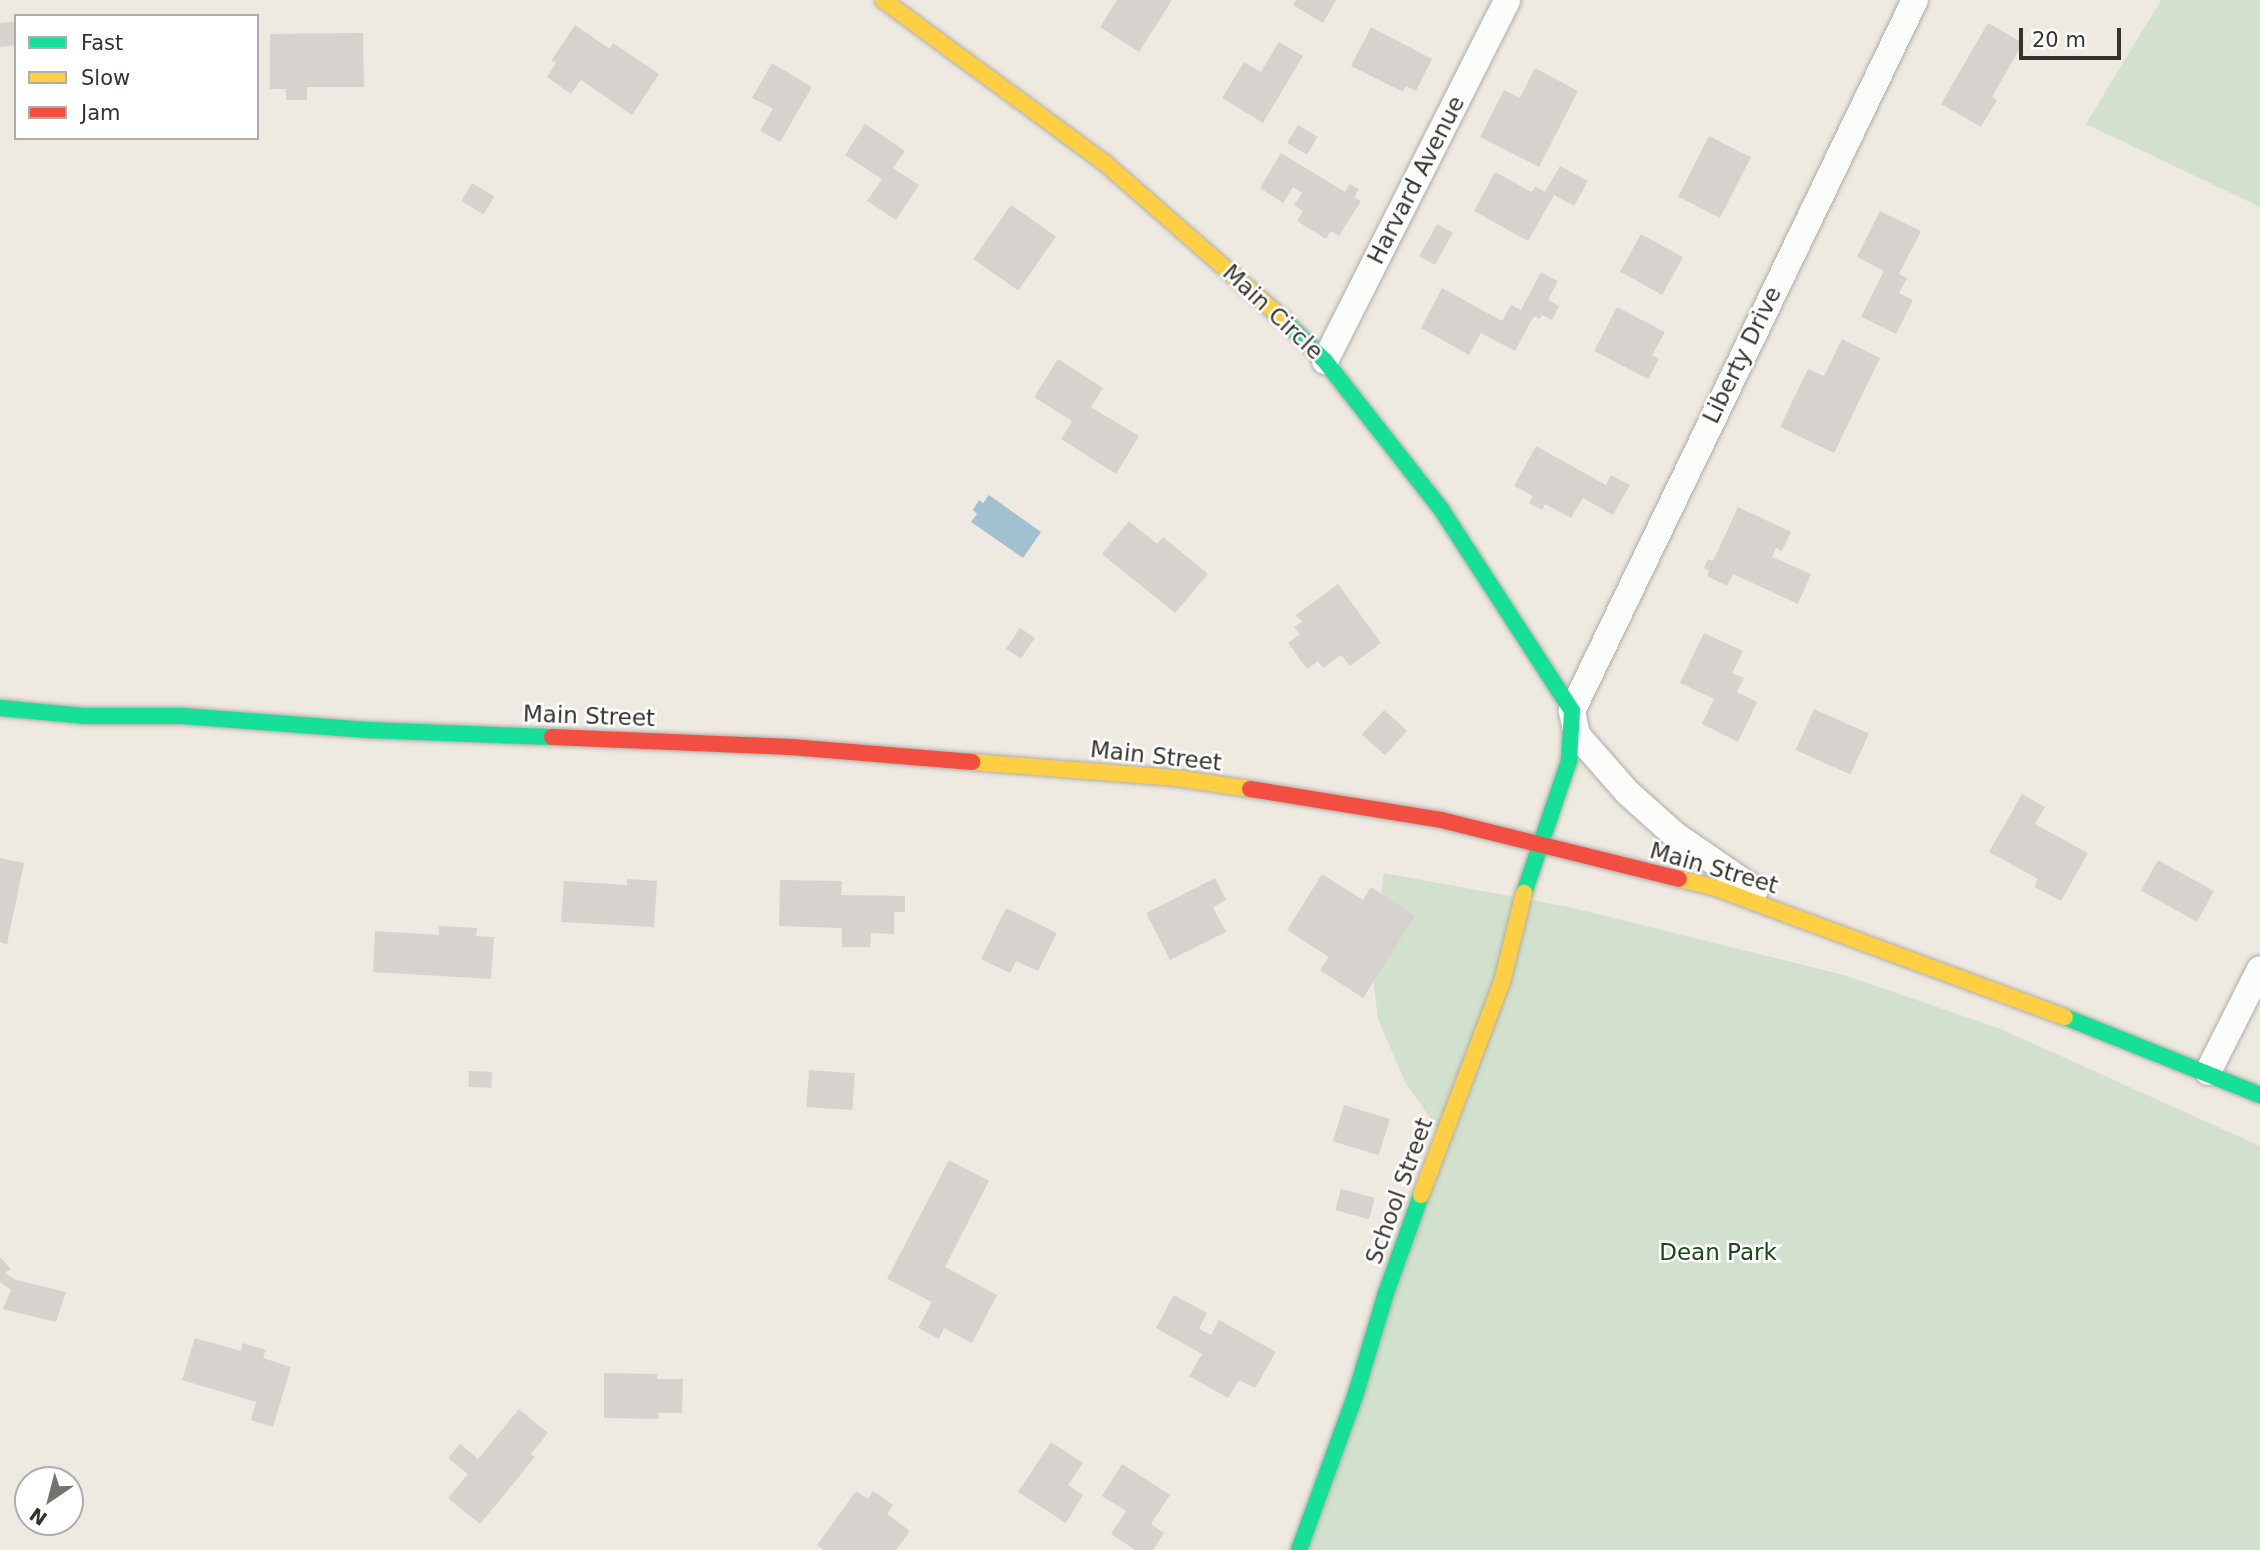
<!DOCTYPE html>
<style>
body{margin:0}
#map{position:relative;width:2260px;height:1550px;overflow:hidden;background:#eeeae2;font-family:"DejaVu Sans",sans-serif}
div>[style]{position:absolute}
.green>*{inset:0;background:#d2e1cd}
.water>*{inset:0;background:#a2c1d0}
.building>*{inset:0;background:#d6d2cd;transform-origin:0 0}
.roads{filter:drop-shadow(0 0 2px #b0ada7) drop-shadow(0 0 2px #b0ada7)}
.street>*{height:26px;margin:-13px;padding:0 13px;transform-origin:13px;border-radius:13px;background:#fcfcfb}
.fast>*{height:16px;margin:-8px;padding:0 8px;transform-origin:8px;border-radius:8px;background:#16e098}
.slow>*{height:16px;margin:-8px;padding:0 8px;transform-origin:8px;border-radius:8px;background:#ffcf43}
.jam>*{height:16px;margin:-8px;padding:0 8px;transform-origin:8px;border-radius:8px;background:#f24e42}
span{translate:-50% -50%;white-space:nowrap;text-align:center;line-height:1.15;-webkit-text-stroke:5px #fff;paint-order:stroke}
.street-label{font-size:23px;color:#36332e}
.park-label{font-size:23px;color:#194819}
.legend{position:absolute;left:14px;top:14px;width:245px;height:126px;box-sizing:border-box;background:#fff;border:2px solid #afadab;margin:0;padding:9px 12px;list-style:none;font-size:21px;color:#36332e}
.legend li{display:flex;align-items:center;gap:14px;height:35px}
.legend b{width:35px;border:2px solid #afadab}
.north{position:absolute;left:14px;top:1466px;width:70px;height:70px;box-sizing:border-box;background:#fff;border:2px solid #afadab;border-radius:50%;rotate:215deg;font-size:19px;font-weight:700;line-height:28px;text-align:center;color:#36332e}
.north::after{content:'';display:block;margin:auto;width:24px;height:32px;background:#76736d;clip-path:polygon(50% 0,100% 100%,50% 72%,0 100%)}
.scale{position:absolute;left:2019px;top:28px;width:102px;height:32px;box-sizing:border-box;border:4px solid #36332e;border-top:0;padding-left:9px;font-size:21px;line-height:24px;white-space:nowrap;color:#36332e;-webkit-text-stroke:5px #fff;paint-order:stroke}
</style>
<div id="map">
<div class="green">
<i style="clip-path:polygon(2161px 0,2260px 0,2260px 207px,2086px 124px)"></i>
<i style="clip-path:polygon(1384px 873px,1569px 907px,1847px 976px,2001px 1029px,2260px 1146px,2260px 1550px,1304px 1550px,1442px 1135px,1405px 1082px,1378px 1019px,1371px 962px)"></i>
</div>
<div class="water">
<i style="clip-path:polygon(989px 495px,1041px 532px,1023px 558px,971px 522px,977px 514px,973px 510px,979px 500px,983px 503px)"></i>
</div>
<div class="building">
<i style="clip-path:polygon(1117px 0,1172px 0,1139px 52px,1100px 27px)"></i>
<i style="clip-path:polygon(1296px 0,1336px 0,1323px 23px,1293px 5px)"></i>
<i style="clip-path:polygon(16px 21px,16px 45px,0 47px,0 23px)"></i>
<i style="clip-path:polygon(1988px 23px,2023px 43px,1992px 97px,1997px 100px,1981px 127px,1941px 104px)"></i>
<i style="clip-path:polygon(575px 25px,610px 49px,613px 43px,659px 74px,632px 115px,581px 80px,571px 94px,547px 77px,556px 63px,551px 61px)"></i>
<i style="clip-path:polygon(1371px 27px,1432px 59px,1416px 91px,1406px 86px,1403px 92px,1351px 66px)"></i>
<i style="clip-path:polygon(363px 33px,364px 87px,307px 87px,307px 100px,286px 100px,286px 89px,270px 89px,270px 34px)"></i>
<i style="clip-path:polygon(1279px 42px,1303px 56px,1263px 123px,1222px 98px,1244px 62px,1261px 72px)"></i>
<i style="clip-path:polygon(772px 63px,812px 87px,780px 142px,760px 131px,773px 109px,752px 98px)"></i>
<i style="clip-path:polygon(1535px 68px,1578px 91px,1539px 167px,1480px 137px,1504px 90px,1520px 98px)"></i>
<i style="clip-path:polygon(865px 124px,905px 151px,893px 168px,919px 185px,896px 220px,867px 201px,882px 179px,845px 155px)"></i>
<i style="left:1298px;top:125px;width:23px;height:21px;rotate:31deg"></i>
<i style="left:1709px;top:136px;width:47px;height:68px;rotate:27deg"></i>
<i style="clip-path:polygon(1281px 153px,1345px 192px,1350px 184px,1359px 189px,1354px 197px,1361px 201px,1339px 236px,1331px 231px,1326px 239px,1297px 221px,1303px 211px,1294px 205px,1302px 193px,1293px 187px,1283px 203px,1260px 188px)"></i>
<i style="clip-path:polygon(1560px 166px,1588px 181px,1574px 206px,1554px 195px,1528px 241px,1474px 211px,1495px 172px,1532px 192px,1535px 186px,1545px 192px)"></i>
<i style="left:472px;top:183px;width:26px;height:21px;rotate:31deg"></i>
<i style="left:1011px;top:205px;width:55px;height:66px;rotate:35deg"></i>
<i style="clip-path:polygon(1880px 211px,1921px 231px,1899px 274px,1907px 278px,1899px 293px,1913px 300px,1896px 334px,1861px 317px,1884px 271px,1857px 257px)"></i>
<i style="left:1437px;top:224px;width:18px;height:37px;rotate:29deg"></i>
<i style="left:1641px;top:234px;width:48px;height:43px;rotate:29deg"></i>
<i style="clip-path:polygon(1541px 272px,1558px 281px,1548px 300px,1559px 306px,1552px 320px,1542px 315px,1540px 319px,1534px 316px,1515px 351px,1481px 333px,1469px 355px,1421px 328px,1442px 288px,1502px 321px,1511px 305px,1521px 310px)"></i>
<i style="clip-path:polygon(1617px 307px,1665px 332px,1652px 355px,1659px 359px,1648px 379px,1594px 351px)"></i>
<i style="clip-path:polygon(1842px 339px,1880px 358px,1834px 453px,1780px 427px,1808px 369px,1824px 376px)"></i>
<i style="clip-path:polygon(1058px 359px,1103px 388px,1091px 407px,1139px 436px,1116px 474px,1061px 439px,1072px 421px,1034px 397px)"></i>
<i style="clip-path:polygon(1536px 446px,1606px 485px,1611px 475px,1630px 485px,1613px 515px,1583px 498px,1571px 518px,1545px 504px,1542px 510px,1529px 503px,1533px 496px,1514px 486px)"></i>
<i style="clip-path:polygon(1738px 507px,1791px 532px,1782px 551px,1776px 548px,1772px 557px,1811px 574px,1798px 604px,1733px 574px,1727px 586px,1707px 576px,1709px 571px,1704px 568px,1708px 559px,1713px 561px)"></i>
<i style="clip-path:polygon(1129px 521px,1157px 544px,1163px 537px,1208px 574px,1175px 613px,1102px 554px)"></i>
<i style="clip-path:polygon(1338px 584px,1381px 643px,1350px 666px,1341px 655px,1323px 668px,1318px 661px,1307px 669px,1288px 643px,1300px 634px,1294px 627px,1302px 622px,1296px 615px)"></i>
<i style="left:1020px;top:628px;width:18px;height:25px;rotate:34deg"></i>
<i style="clip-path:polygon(1704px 633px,1743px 651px,1732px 673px,1744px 678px,1737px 692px,1757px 702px,1738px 742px,1702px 724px,1714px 699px,1680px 683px)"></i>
<i style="left:1814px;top:709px;width:60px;height:45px;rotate:24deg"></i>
<i style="left:1384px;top:710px;width:31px;height:33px;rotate:42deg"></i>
<i style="clip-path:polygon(2022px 794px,2045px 807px,2035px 824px,2088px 853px,2061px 901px,2034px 887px,2038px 879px,1989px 852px)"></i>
<i style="clip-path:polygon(0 858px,24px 863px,7px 944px,0 942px)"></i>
<i style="left:2158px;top:860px;width:64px;height:35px;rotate:29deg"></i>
<i style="clip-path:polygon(1322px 874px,1363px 900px,1371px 887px,1415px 916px,1363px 998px,1320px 970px,1329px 957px,1287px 930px)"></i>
<i style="clip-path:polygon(1215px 878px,1226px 900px,1213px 907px,1226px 932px,1170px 960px,1146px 913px)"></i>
<i style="clip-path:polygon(627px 879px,657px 881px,654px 927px,561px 922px,564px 881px,627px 885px)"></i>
<i style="clip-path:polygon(780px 880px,842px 881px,841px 895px,905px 896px,905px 912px,894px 912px,894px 934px,871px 933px,870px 947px,842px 947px,842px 928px,779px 926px)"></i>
<i style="clip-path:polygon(1006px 908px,1057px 933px,1038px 971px,1016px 961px,1010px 973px,981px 959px)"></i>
<i style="clip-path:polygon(439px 926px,477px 928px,476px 936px,494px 937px,491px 979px,373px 972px,375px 931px,439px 935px)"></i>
<i style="left:809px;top:1070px;width:46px;height:37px;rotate:4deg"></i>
<i style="left:469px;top:1071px;width:23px;height:16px;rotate:2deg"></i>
<i style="left:1344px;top:1105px;width:48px;height:38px;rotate:17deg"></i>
<i style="clip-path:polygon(949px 1160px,989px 1181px,945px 1267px,997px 1295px,972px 1343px,944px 1328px,939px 1339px,918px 1328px,932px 1302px,887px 1279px)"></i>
<i style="left:1341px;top:1189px;width:35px;height:22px;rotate:15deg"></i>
<i style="clip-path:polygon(0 1257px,11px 1269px,5px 1273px,16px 1280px,66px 1292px,56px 1322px,3px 1309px,11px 1290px,0 1282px)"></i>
<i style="clip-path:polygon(1174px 1295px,1207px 1313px,1199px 1329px,1211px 1335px,1219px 1320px,1276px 1352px,1255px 1388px,1239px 1380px,1228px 1398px,1189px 1376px,1202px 1354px,1156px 1328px)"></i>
<i style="clip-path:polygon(195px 1338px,241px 1351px,243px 1343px,266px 1350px,263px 1358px,291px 1367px,273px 1427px,251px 1420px,256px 1402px,182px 1380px)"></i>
<i style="clip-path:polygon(604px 1373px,657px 1374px,657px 1379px,683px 1379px,682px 1413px,658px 1413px,659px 1419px,604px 1418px)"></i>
<i style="clip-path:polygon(519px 1409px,548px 1433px,531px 1454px,535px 1457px,480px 1524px,448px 1498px,468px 1474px,448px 1458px,460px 1444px,478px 1459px)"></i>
<i style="clip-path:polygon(1051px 1442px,1083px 1463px,1068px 1485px,1083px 1495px,1066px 1523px,1018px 1492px)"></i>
<i style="clip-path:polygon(1122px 1464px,1170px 1495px,1151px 1524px,1164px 1533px,1153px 1550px,1135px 1550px,1111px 1534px,1126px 1511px,1102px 1496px)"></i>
<i style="clip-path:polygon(856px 1491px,868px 1499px,873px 1491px,893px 1505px,887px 1514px,910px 1531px,896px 1550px,824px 1550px,817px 1545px)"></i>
</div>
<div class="roads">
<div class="street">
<i style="left:1325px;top:361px;width:404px;rotate:-63.2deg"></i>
<i style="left:1755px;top:890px;width:97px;rotate:-145.5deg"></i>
<i style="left:1675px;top:835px;width:63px;rotate:-138.2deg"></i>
<i style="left:1628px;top:793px;width:77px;rotate:-131.3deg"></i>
<i style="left:1577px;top:735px;width:25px;rotate:-102deg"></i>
<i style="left:1572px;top:711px;width:789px;rotate:-64.25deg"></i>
<i style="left:2208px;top:1072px;width:115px;rotate:-63.2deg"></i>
</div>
<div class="fast">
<i style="left:1283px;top:319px;width:59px;rotate:45deg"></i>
<i style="left:1325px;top:361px;width:188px;rotate:51.9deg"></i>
<i style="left:1441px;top:509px;width:241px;rotate:57deg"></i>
<i style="left:1572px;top:711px;width:50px;rotate:93.4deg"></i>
<i style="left:1569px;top:761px;width:139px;rotate:108.8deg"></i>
<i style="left:0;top:708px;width:84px;rotate:5.4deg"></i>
<i style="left:84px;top:716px;width:98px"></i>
<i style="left:182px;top:716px;width:186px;rotate:4.3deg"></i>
<i style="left:367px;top:730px;width:185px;rotate:2.2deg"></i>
<i style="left:2065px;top:1017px;width:210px;rotate:21.8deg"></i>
<i style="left:1299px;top:1550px;width:167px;rotate:-70deg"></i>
<i style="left:1356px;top:1393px;width:104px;rotate:-73.3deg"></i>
<i style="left:1386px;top:1293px;width:104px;rotate:-70.3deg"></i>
</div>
<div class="slow">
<i style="left:883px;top:0;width:277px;rotate:36.3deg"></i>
<i style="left:1106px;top:164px;width:235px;rotate:41.2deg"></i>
<i style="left:972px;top:762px;width:205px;rotate:4.5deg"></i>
<i style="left:1176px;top:778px;width:75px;rotate:8.5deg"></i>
<i style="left:1679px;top:879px;width:35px;rotate:13deg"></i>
<i style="left:1713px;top:887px;width:375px;rotate:20.3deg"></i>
<i style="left:1421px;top:1195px;width:228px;rotate:-69.2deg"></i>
<i style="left:1502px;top:982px;width:92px;rotate:-76.1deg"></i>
</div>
<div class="jam">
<i style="left:552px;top:737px;width:239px;rotate:2.4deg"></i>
<i style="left:791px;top:747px;width:182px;rotate:4.7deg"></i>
<i style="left:1250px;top:789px;width:193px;rotate:9.2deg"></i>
<i style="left:1441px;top:820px;width:245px;rotate:13.9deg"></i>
</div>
</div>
<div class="street-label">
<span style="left:1416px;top:180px;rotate:-63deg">Harvard Avenue</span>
<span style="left:1273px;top:312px;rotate:43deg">Main Circle</span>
<span style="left:1742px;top:355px;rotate:-64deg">Liberty Drive</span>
<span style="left:589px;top:716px;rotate:2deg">Main Street</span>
<span style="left:1156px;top:756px;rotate:6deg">Main Street</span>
<span style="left:1714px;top:868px;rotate:16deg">Main Street</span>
<span style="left:1399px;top:1191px;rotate:-70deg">School Street</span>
</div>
<div class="park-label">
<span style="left:1718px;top:1252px">Dean Park</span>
</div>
<ul class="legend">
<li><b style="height:9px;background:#16e098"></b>Fast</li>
<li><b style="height:9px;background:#ffcf43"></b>Slow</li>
<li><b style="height:9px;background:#f24e42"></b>Jam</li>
</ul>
<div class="north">N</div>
<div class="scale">20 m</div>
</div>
